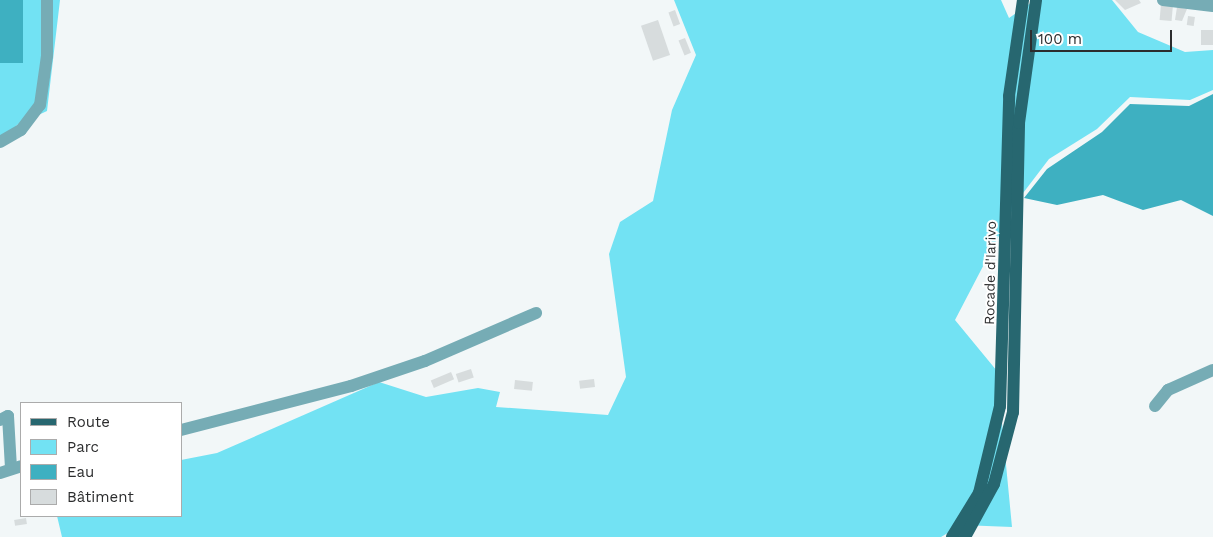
<!DOCTYPE html>
<meta charset="utf-8">
<style>
body{margin:0}
#map{position:relative;width:1213px;height:537px;overflow:hidden;background:#f2f7f8;font-family:"Work Sans",sans-serif}
div>[style]{position:absolute}
.green>*{inset:0;background:#72e2f3}
.water>*{inset:0;background:#3eb0c1;transform-origin:0 0}
.building>*{inset:0;background:#d7dcdd;transform-origin:0 0}
.minor>*{height:12px;margin:-6px;padding:0 6px;transform-origin:6px;border-radius:6px;background:#76acb5}
.major>*{height:12px;margin:-6px;padding:0 6px;transform-origin:6px;border-radius:6px;background:#276770}
span{translate:-50% -50%;white-space:nowrap;text-align:center;line-height:1.15;-webkit-text-stroke:4px #fff;paint-order:stroke}
.street-label{font-size:14px;color:#2c2d2e}
.legend{position:absolute;left:20px;top:402px;width:162px;height:115px;box-sizing:border-box;background:#fff;border:1px solid #ababab;margin:0;padding:6px 9px;list-style:none;font-size:15px;color:#2c2d2e}
.legend li{display:flex;align-items:center;gap:10px;height:25px}
.legend b{width:25px;border:1px solid #ababab}
.scale{position:absolute;left:1030px;top:30px;width:142px;height:22px;box-sizing:border-box;border:2px solid #2c2d2e;border-top:0;padding-left:6px;font-size:15px;line-height:18px;white-space:nowrap;color:#2c2d2e;-webkit-text-stroke:4px #fff;paint-order:stroke}
</style>
<div id="map">
<div class="green">
<i style="clip-path:polygon(0 0,60px 0,47px 111px,17px 125px,0 147px)"></i>
<i style="clip-path:polygon(674px 0,1001px 0,1009px 18px,1035px 0,1112px 0,1138px 32px,1185px 52px,1213px 50px,1213px 90px,1190px 100px,1130px 97px,1097px 129px,1049px 159px,1017px 201px,955px 320px,997px 371px,1012px 527px,961px 525px,941px 537px,62px 537px,57px 516px,181px 516px,181px 460px,217px 453px,379px 382px,426px 397px,478px 388px,500px 392px,496px 407px,608px 415px,626px 377px,609px 254px,620px 222px,653px 201px,672px 110px,696px 55px)"></i>
</div>
<div class="water">
<i style="left:0;top:0;width:23px;height:63px"></i>
<i style="clip-path:polygon(1213px 94px,1213px 216px,1181px 200px,1143px 210px,1103px 195px,1057px 205px,1024px 198px,1047px 169px,1102px 132px,1130px 104px,1189px 106px)"></i>
</div>
<div class="building">
<i style="clip-path:polygon(1115px 0,1139px 0,1141px 3px,1125px 10px)"></i>
<i style="left:1161px;top:4px;width:12px;height:16px;rotate:5deg"></i>
<i style="clip-path:polygon(1177px 7px,1187px 9px,1182px 21px,1175px 20px)"></i>
<i style="left:675px;top:10px;width:15px;height:7px;rotate:70deg"></i>
<i style="left:1188px;top:16px;width:7px;height:9px;rotate:8deg"></i>
<i style="left:658px;top:20px;width:37px;height:18px;rotate:71deg"></i>
<i style="left:1201px;top:30px;width:12px;height:15px"></i>
<i style="left:685px;top:38px;width:16px;height:7px;rotate:68deg"></i>
<i style="left:471px;top:369px;width:9px;height:16px;rotate:72deg"></i>
<i style="left:451px;top:372px;width:8px;height:22px;rotate:67deg"></i>
<i style="left:594px;top:379px;width:8px;height:15px;rotate:83deg"></i>
<i style="left:515px;top:380px;width:18px;height:9px;rotate:6deg"></i>
<i style="left:26px;top:518px;width:6px;height:12px;rotate:81deg"></i>
</div>
<div class="minor">
<i style="left:1163px;top:0;width:50px;rotate:6.8deg"></i>
<i style="left:0;top:142px;width:24px;rotate:-30deg"></i>
<i style="left:21px;top:130px;width:31px;rotate:-53deg"></i>
<i style="left:40px;top:105px;width:49px;rotate:-81.9deg"></i>
<i style="left:47px;top:56px;width:56px;rotate:-90deg"></i>
<i style="left:1155px;top:406px;width:21px;rotate:-51deg"></i>
<i style="left:1168px;top:390px;width:49px;rotate:-24deg"></i>
<i style="left:0;top:420px;width:9px;rotate:-27deg"></i>
<i style="left:8px;top:416px;width:52px;rotate:86.7deg"></i>
<i style="left:181px;top:430px;width:176px;rotate:-14.5deg"></i>
<i style="left:351px;top:386px;width:78px;rotate:-18.7deg"></i>
<i style="left:425px;top:361px;width:121px;rotate:-23.4deg"></i>
<i style="left:0;top:473px;width:22px;rotate:-18deg"></i>
</div>
<div class="major">
<i style="left:952px;top:537px;width:52px;rotate:-58.5deg"></i>
<i style="left:979px;top:493px;width:89px;rotate:-76.4deg"></i>
<i style="left:1000px;top:406px;width:310px;rotate:-88.3deg"></i>
<i style="left:1009px;top:96px;width:97px;rotate:-81.7deg"></i>
<i style="left:965px;top:537px;width:60px;rotate:-61.3deg"></i>
<i style="left:994px;top:484px;width:74px;rotate:-75.2deg"></i>
<i style="left:1013px;top:412px;width:289px;rotate:-88.8deg"></i>
<i style="left:1019px;top:123px;width:124px;rotate:-82.1deg"></i>
</div>
<div class="street-label">
<span style="left:990px;top:273px;rotate:-89deg">Rocade d'Iarivo</span>
</div>
<ul class="legend">
<li><b style="height:6px;background:#276770"></b>Route</li>
<li><b style="height:14px;background:#72e2f3"></b>Parc</li>
<li><b style="height:14px;background:#3eb0c1"></b>Eau</li>
<li><b style="height:14px;background:#d7dcdd"></b>Bâtiment</li>
</ul>
<div class="scale">100 m</div>
</div>
